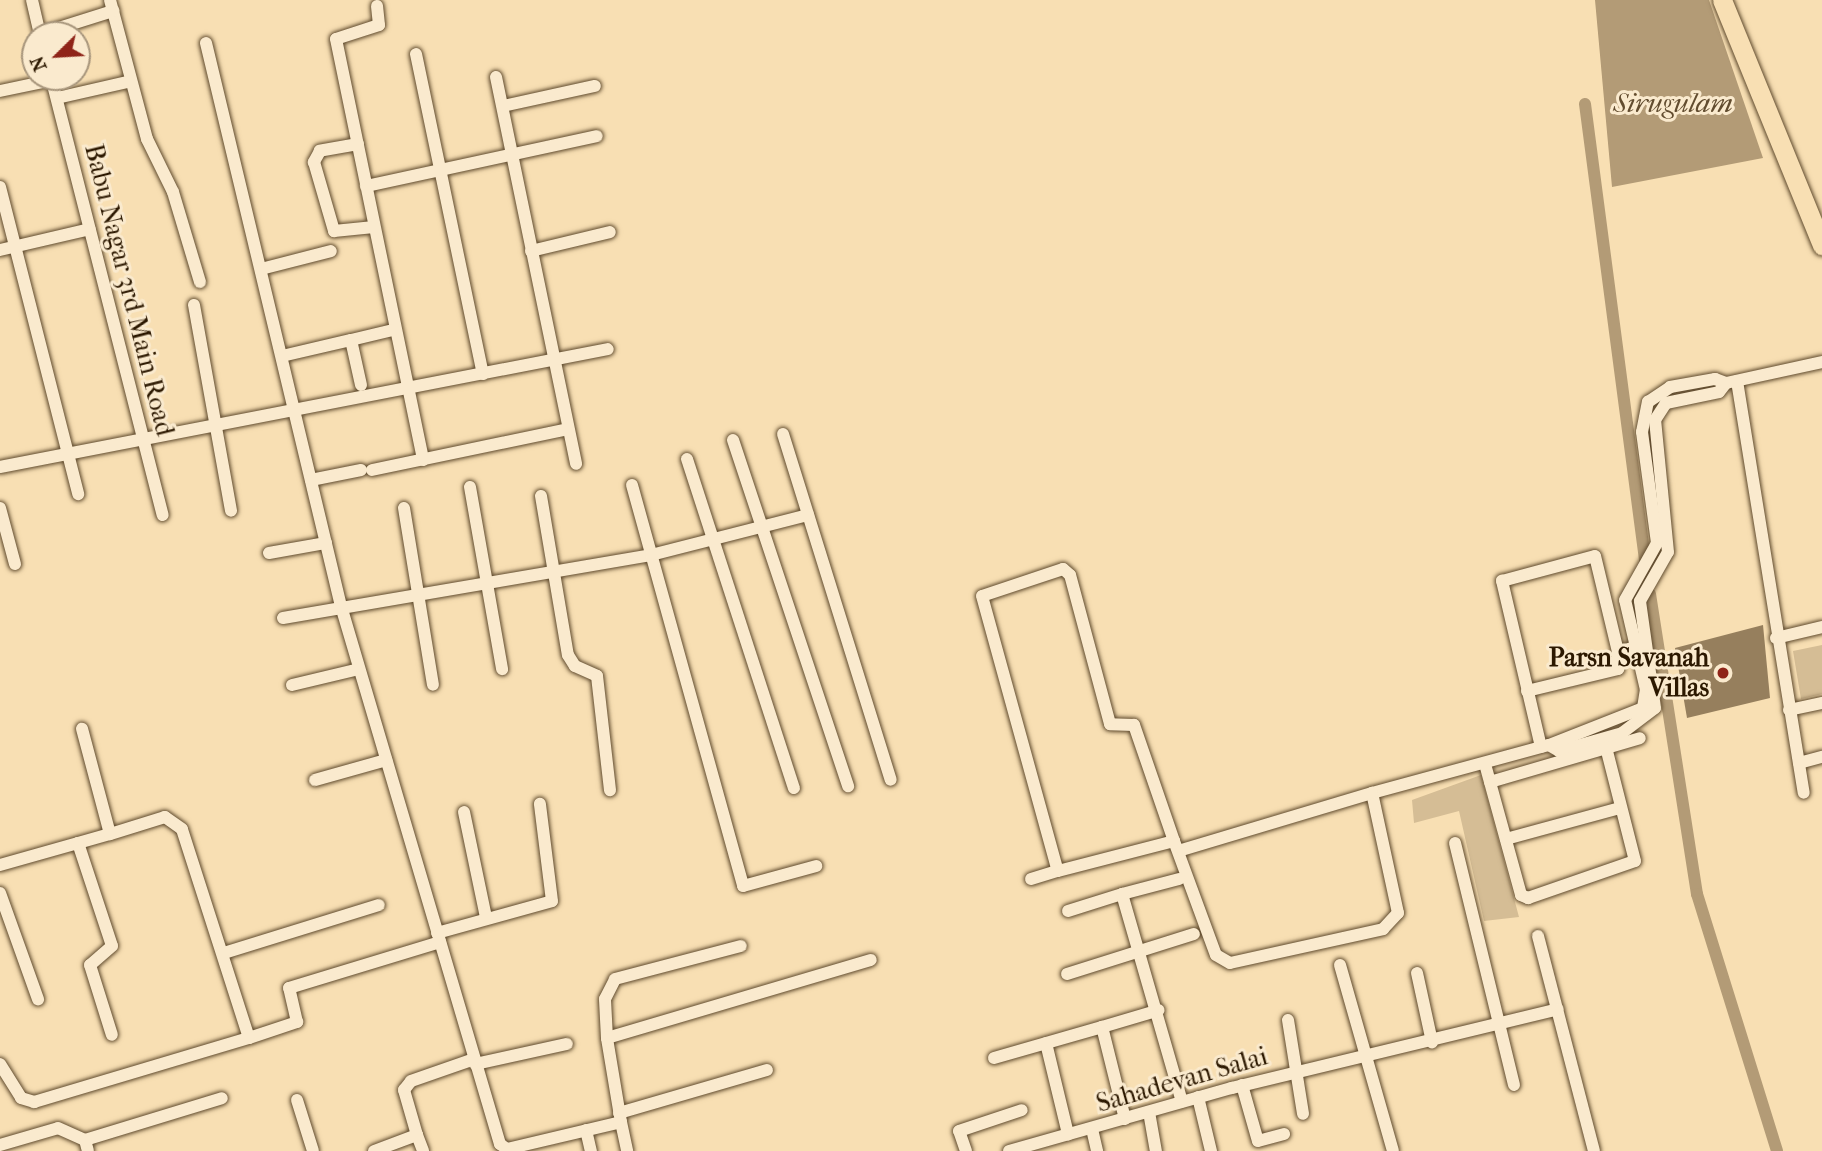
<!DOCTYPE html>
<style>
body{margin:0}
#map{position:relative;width:1822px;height:1151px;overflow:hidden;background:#f8dfb3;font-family:"IM FELL French Canon",serif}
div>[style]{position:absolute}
.green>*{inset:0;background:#d5bd95}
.water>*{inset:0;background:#b39b76}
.canal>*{height:12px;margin:-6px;padding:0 6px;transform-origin:6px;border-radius:6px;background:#b39b76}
.building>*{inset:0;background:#967f5d}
.roads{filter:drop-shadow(0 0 2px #5f4a2d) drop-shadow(0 0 2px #5f4a2d)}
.street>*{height:12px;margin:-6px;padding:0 6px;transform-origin:6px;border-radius:6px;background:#faeace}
.primary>*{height:19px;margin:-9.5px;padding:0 9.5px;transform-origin:9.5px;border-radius:9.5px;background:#f8dfb3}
.dots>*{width:19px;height:19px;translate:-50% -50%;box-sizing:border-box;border:4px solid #faeace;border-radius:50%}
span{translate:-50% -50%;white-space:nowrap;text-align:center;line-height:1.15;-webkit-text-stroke:6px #faeace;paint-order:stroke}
.street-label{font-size:26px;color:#2c1800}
.poi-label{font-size:26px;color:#2c1800;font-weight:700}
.right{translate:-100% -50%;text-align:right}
.water-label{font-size:28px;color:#624c2f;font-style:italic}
.north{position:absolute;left:21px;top:21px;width:70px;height:70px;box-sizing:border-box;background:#faeace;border:2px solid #a8967c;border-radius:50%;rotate:246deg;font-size:19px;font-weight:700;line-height:28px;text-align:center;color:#2c1800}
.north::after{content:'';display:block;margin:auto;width:24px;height:32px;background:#8f2418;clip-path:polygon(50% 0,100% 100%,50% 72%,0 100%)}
</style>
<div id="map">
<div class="green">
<i style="clip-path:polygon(1822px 645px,1822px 694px,1801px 699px,1793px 651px)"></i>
<i style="clip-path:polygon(1481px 775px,1519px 917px,1484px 921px,1459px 811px,1414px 823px,1412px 800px)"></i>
</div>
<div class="water">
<i style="clip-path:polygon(1595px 0,1709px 0,1763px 158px,1612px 187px)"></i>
</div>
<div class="canal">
<i style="left:1585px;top:104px;width:462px;rotate:82.5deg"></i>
<i style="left:1650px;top:594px;width:304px;rotate:81.1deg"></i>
<i style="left:1697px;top:894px;width:269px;rotate:72.7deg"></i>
</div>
<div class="building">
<i style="clip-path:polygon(1763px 625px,1770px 698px,1687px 718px,1675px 648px)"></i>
</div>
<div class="roads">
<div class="street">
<i style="left:32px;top:0;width:36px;rotate:77deg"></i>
<i style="left:110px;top:0;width:144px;rotate:75.1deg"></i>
<i style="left:147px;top:139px;width:59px;rotate:63.9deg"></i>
<i style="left:173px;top:192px;width:94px;rotate:73.3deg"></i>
<i style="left:377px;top:6px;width:19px;rotate:84deg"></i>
<i style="left:379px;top:25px;width:45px;rotate:162deg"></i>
<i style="left:336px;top:39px;width:430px;rotate:78.3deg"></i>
<i style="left:40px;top:34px;width:77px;rotate:-17.5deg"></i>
<i style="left:206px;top:43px;width:579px;rotate:76.52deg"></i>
<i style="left:341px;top:606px;width:561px;rotate:73.54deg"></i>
<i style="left:500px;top:1144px;width:9px;rotate:36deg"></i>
<i style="left:507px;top:1149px;width:117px;rotate:-13.3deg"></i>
<i style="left:621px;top:1122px;width:30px;rotate:78deg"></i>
<i style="left:416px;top:54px;width:327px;rotate:78.2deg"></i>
<i style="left:51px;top:77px;width:452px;rotate:75.7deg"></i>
<i style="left:496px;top:77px;width:395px;rotate:78.3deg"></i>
<i style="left:0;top:91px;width:53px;rotate:-11.9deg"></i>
<i style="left:57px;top:98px;width:76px;rotate:-12.9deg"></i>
<i style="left:503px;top:106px;width:94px;rotate:-12.3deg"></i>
<i style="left:358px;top:144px;width:39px;rotate:170deg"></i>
<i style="left:320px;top:151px;width:13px;rotate:119deg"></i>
<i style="left:314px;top:162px;width:72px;rotate:73.8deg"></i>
<i style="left:334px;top:231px;width:40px;rotate:-5.7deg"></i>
<i style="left:366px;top:186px;width:236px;rotate:-12.2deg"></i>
<i style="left:0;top:187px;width:317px;rotate:75.7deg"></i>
<i style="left:0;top:250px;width:92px;rotate:-13.1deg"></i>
<i style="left:531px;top:251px;width:81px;rotate:-13.5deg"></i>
<i style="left:261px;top:269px;width:72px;rotate:-14.4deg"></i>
<i style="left:194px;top:305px;width:209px;rotate:79.8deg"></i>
<i style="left:282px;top:356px;width:71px;rotate:-13.1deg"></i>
<i style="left:1737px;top:381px;width:417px;rotate:80.8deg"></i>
<i style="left:361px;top:385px;width:46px;rotate:-102.5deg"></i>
<i style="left:351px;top:340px;width:43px;rotate:-13.4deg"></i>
<i style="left:783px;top:434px;width:362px;rotate:72.7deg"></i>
<i style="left:733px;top:440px;width:365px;rotate:71.6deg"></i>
<i style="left:687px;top:459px;width:346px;rotate:72deg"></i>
<i style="left:0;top:467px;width:619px;rotate:-10.98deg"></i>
<i style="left:372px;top:470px;width:200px;rotate:-11.8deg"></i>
<i style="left:311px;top:480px;width:51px;rotate:-11.3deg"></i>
<i style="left:632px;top:485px;width:416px;rotate:74.5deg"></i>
<i style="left:743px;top:886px;width:76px;rotate:-15.3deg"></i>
<i style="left:470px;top:487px;width:185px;rotate:80deg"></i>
<i style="left:541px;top:496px;width:161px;rotate:80.4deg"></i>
<i style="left:568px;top:655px;width:13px;rotate:58deg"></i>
<i style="left:575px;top:666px;width:24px;rotate:24deg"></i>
<i style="left:597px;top:676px;width:115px;rotate:83.5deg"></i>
<i style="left:0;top:508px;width:58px;rotate:75deg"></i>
<i style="left:404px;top:508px;width:179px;rotate:80.7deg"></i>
<i style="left:269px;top:553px;width:58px;rotate:-10deg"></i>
<i style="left:283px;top:618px;width:373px;rotate:-9.7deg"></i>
<i style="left:651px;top:555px;width:162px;rotate:-14.3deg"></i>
<i style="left:1776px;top:638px;width:47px;rotate:-13.4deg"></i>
<i style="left:292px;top:685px;width:69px;rotate:-13.4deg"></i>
<i style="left:1527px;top:691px;width:94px;rotate:-13.6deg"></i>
<i style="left:1618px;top:669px;width:17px;rotate:-90deg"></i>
<i style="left:1789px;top:710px;width:34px;rotate:-12deg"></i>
<i style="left:1549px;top:745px;width:12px;rotate:31deg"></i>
<i style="left:1559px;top:751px;width:66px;rotate:-15.9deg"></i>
<i style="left:1622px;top:733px;width:41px;rotate:-37.1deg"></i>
<i style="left:1655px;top:708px;width:108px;rotate:-98deg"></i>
<i style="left:1640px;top:601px;width:56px;rotate:-60.3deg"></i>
<i style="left:1668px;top:552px;width:133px;rotate:-95.6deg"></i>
<i style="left:1655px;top:420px;width:20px;rotate:-57deg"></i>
<i style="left:1666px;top:403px;width:54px;rotate:-11.7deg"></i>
<i style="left:1719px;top:392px;width:11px;rotate:-52deg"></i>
<i style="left:1541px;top:747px;width:171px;rotate:-103.2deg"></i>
<i style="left:1502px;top:581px;width:96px;rotate:-15deg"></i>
<i style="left:1595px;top:556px;width:99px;rotate:76.5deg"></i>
<i style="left:1618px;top:652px;width:19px;rotate:-16deg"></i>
<i style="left:1799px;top:763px;width:24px;rotate:-15deg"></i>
<i style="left:1485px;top:764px;width:136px;rotate:74.6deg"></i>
<i style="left:1521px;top:895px;width:8px;rotate:23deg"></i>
<i style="left:1528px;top:898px;width:113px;rotate:-19.1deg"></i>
<i style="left:1635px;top:861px;width:118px;rotate:-104.3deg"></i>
<i style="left:315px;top:780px;width:74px;rotate:-15.7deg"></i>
<i style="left:1490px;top:782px;width:156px;rotate:-16.3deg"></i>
<i style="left:1372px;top:793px;width:183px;rotate:-15.2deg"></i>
<i style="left:1549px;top:745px;width:101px;rotate:-21.5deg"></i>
<i style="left:1643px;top:708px;width:18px;rotate:-81deg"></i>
<i style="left:1646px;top:690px;width:92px;rotate:-103.1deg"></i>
<i style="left:1625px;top:600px;width:65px;rotate:-60.7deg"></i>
<i style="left:1657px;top:543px;width:112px;rotate:-97.7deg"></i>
<i style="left:1642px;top:432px;width:31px;rotate:-79deg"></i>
<i style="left:1648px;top:402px;width:27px;rotate:-34deg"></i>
<i style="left:1670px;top:387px;width:46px;rotate:-10.1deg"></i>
<i style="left:1715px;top:379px;width:12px;rotate:20deg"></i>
<i style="left:1726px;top:383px;width:98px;rotate:-12.3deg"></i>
<i style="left:464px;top:812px;width:107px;rotate:78.2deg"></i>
<i style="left:1506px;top:839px;width:118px;rotate:-15.2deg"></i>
<i style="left:1174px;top:841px;width:123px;rotate:-109deg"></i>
<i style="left:1134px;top:725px;width:24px;rotate:-178deg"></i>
<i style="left:1110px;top:724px;width:154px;rotate:-105deg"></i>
<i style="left:1070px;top:575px;width:9px;rotate:-139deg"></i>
<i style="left:1063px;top:569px;width:85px;rotate:161.6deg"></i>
<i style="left:982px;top:596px;width:285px;rotate:74.6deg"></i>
<i style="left:1058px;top:871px;width:120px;rotate:-14.5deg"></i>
<i style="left:1174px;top:841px;width:121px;rotate:69.8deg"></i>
<i style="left:1216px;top:955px;width:16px;rotate:30deg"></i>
<i style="left:1230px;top:963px;width:157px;rotate:-12.5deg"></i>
<i style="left:1383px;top:929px;width:22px;rotate:-47deg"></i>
<i style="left:1398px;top:913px;width:123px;rotate:-102.2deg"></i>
<i style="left:1372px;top:793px;width:198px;rotate:163.3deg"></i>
<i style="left:78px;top:843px;width:33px;rotate:-16deg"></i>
<i style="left:1455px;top:843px;width:249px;rotate:76.3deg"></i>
<i style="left:0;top:865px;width:81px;rotate:-15.8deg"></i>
<i style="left:78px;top:843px;width:108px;rotate:71.7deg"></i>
<i style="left:112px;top:946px;width:29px;rotate:139deg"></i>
<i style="left:90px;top:965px;width:73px;rotate:72.6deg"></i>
<i style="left:1031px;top:879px;width:28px;rotate:-17deg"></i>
<i style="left:0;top:893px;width:113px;rotate:70.3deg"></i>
<i style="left:1122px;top:894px;width:59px;rotate:-14.7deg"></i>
<i style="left:1068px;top:911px;width:57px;rotate:-17.5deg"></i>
<i style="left:1122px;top:894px;width:216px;rotate:73.9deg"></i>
<i style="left:437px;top:933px;width:119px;rotate:-15.5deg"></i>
<i style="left:552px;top:901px;width:98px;rotate:-97.1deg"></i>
<i style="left:1538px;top:936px;width:222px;rotate:75.4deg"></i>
<i style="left:224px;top:953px;width:162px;rotate:-17.2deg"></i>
<i style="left:1340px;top:965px;width:193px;rotate:74.1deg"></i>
<i style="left:1417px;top:973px;width:71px;rotate:77.7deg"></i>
<i style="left:1067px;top:974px;width:133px;rotate:-17.5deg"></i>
<i style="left:1288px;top:1020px;width:95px;rotate:80.9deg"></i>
<i style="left:249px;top:1038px;width:51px;rotate:-18.4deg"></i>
<i style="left:297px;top:1022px;width:35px;rotate:-103deg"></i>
<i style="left:289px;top:988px;width:158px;rotate:-16.9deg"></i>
<i style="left:607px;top:1038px;width:39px;rotate:-93deg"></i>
<i style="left:605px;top:999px;width:22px;rotate:-63deg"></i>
<i style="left:615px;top:979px;width:130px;rotate:-14.7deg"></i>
<i style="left:1046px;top:1043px;width:94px;rotate:76.4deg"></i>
<i style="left:994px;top:1058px;width:112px;rotate:-16deg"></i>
<i style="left:0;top:1064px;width:40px;rotate:58deg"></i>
<i style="left:21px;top:1098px;width:14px;rotate:17deg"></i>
<i style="left:34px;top:1102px;width:224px;rotate:-16.6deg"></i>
<i style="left:249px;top:1038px;width:219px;rotate:-107.8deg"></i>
<i style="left:182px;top:829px;width:21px;rotate:-145deg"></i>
<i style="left:165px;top:817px;width:58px;rotate:162.8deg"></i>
<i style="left:110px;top:834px;width:109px;rotate:-104.9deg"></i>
<i style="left:475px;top:1064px;width:94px;rotate:-12.3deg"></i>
<i style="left:1242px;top:1085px;width:58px;rotate:74.1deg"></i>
<i style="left:1258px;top:1141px;width:27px;rotate:-15deg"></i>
<i style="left:1198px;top:1097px;width:56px;rotate:76.5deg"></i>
<i style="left:297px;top:1100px;width:53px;rotate:72.6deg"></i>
<i style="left:1149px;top:1112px;width:40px;rotate:80deg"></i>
<i style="left:619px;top:1113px;width:154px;rotate:-16.2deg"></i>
<i style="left:1125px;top:1119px;width:95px;rotate:-104deg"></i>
<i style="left:1102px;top:1027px;width:59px;rotate:-16.6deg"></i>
<i style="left:621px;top:1122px;width:85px;rotate:-99.5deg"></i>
<i style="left:607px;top:1038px;width:275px;rotate:-16.5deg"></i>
<i style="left:1092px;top:1129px;width:23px;rotate:77deg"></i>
<i style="left:586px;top:1130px;width:22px;rotate:77deg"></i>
<i style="left:417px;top:1135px;width:17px;rotate:69deg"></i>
<i style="left:85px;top:1140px;width:143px;rotate:-17deg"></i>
<i style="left:0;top:1145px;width:60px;rotate:-16.3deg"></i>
<i style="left:58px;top:1128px;width:30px;rotate:24deg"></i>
<i style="left:85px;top:1140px;width:11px;rotate:75deg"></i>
<i style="left:374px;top:1151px;width:46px;rotate:-20.4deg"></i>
<i style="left:417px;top:1135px;width:47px;rotate:-106.1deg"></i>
<i style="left:404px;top:1090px;width:11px;rotate:-52deg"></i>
<i style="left:411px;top:1081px;width:67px;rotate:-19.2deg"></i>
<i style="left:966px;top:1151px;width:21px;rotate:-109deg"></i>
<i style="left:959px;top:1131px;width:66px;rotate:-18.4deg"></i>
<i style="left:1009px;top:1151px;width:232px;rotate:-15.8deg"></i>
<i style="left:1232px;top:1088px;width:335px;rotate:-13.6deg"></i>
</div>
<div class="primary">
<i style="left:1722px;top:0;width:265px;rotate:67.8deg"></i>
</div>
</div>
<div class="dots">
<i style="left:1723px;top:673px;background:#8f2418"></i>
</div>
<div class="street-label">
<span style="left:129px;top:290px;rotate:76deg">Babu Nagar 3rd Main Road</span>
<span style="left:1182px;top:1080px;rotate:-16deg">Sahadevan Salai</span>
</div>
<div class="poi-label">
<span class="right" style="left:1709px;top:673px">Parsn Savanah<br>Villas</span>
</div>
<div class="water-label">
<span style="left:1673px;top:103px">Sirugulam</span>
</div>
<div class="north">N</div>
</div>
